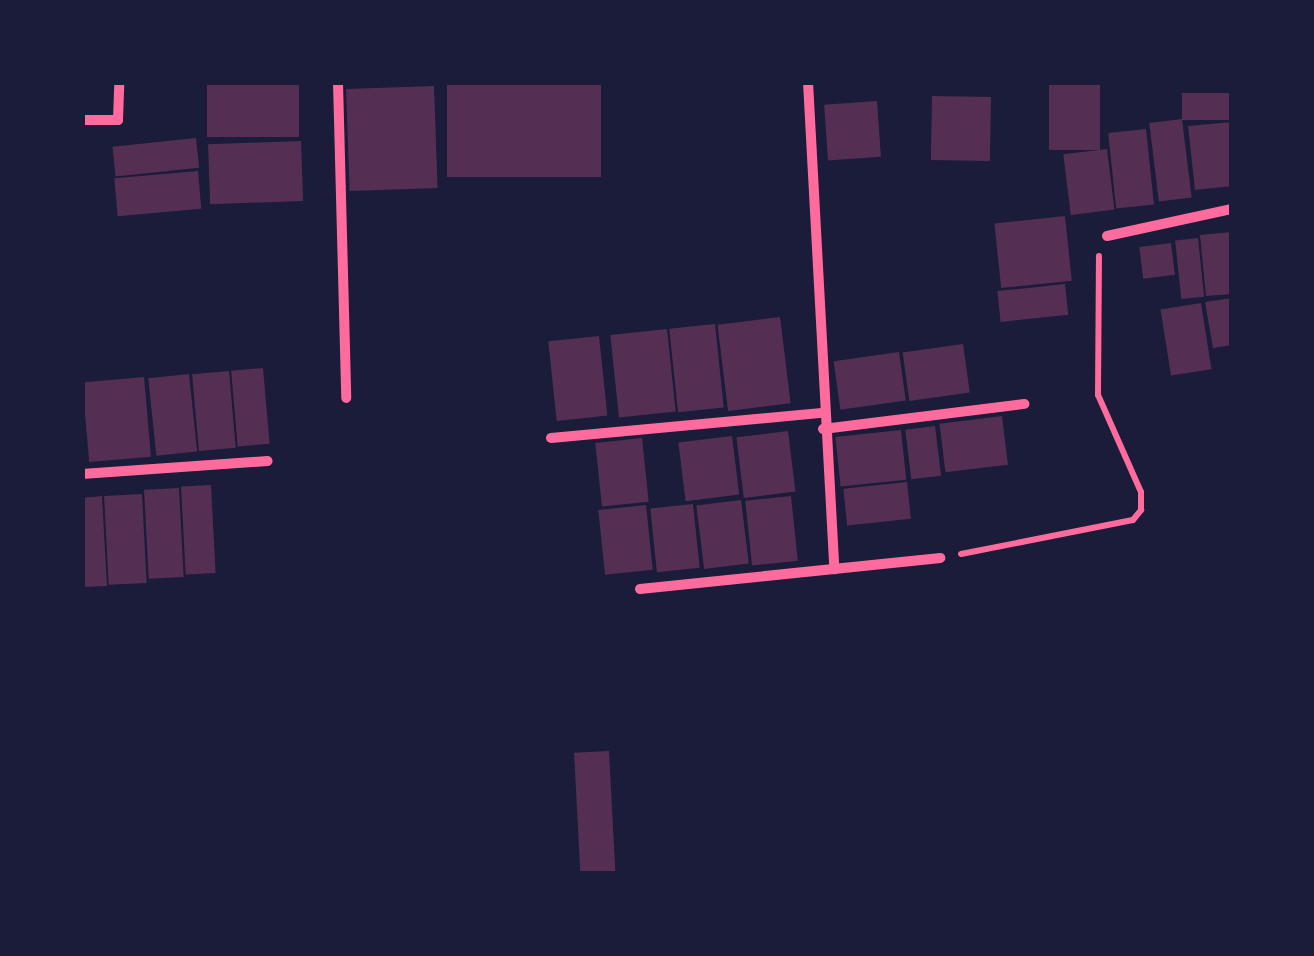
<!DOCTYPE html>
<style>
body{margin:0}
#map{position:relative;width:1314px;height:956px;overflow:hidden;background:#1b1b3a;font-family:"Work Sans",sans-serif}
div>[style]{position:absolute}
.building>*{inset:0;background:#542f53;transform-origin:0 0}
.path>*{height:6px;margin:-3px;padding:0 3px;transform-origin:3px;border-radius:3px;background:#ff6b9d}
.minor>*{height:10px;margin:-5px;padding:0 5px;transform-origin:5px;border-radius:5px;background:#ff6b9d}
span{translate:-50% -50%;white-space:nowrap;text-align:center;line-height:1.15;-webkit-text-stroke:8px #1b1b3a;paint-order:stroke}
.frame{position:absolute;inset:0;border:85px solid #1b1b3a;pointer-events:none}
</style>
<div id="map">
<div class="building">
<i style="left:207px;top:82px;width:92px;height:55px"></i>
<i style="left:447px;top:82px;width:154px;height:95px"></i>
<i style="left:1049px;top:82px;width:51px;height:68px"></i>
<i style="left:434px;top:86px;width:102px;height:88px;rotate:88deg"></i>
<i style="left:1232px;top:93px;width:27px;height:50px;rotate:90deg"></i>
<i style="left:932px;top:96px;width:59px;height:64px;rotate:1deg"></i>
<i style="left:877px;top:101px;width:56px;height:53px;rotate:86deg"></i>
<i style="left:1182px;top:119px;width:79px;height:33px;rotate:83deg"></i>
<i style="clip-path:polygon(1232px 122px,1232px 186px,1195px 190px,1188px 126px)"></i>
<i style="left:1146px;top:129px;width:76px;height:38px;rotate:84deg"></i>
<i style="left:196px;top:138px;width:30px;height:84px;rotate:84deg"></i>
<i style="left:301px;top:141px;width:60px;height:93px;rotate:88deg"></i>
<i style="left:1107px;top:149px;width:61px;height:44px;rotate:83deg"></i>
<i style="left:198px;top:171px;width:38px;height:84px;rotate:85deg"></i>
<i style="left:1065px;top:216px;width:65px;height:71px;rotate:84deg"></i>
<i style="clip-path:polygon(1232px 232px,1232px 294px,1206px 296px,1200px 235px)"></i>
<i style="left:1198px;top:238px;width:59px;height:23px;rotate:84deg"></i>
<i style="left:1171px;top:243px;width:32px;height:32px;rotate:83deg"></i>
<i style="left:1065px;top:284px;width:31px;height:68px;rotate:84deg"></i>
<i style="clip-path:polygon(1232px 298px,1232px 345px,1213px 348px,1205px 302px)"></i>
<i style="left:1201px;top:303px;width:67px;height:41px;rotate:81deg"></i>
<i style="left:780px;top:317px;width:87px;height:63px;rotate:83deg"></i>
<i style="left:715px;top:324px;width:84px;height:46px;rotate:84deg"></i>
<i style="left:667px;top:329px;width:83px;height:57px;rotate:84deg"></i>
<i style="left:599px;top:336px;width:80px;height:51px;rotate:84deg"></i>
<i style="left:963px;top:344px;width:49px;height:61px;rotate:82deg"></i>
<i style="left:899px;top:352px;width:49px;height:66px;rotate:82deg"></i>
<i style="left:263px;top:368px;width:76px;height:32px;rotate:85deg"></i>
<i style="left:229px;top:371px;width:77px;height:37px;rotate:85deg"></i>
<i style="left:189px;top:374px;width:78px;height:41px;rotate:84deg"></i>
<i style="left:144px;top:377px;width:80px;height:62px;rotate:85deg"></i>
<i style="left:1002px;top:416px;width:49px;height:63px;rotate:83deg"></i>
<i style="left:935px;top:426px;width:50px;height:30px;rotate:83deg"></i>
<i style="left:901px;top:430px;width:50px;height:66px;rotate:84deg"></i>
<i style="left:788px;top:431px;width:61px;height:52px;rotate:83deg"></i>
<i style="left:732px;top:436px;width:59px;height:54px;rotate:83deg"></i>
<i style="left:642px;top:438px;width:64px;height:47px;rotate:84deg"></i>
<i style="left:907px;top:482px;width:37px;height:64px;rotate:84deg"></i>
<i style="left:211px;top:485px;width:88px;height:30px;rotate:87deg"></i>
<i style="left:179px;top:488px;width:89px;height:35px;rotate:87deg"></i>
<i style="left:142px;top:494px;width:89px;height:38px;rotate:87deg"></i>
<i style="clip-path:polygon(102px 496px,107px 586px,82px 587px,82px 498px)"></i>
<i style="left:791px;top:496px;width:65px;height:46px;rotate:84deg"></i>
<i style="left:741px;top:500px;width:64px;height:45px;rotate:83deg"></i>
<i style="left:693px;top:504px;width:64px;height:43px;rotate:84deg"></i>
<i style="left:646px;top:505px;width:65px;height:48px;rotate:84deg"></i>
<i style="left:609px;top:751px;width:123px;height:35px;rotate:87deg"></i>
</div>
<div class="path">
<i style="left:961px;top:554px;width:175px;rotate:-11.2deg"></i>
<i style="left:1133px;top:520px;width:13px;rotate:-51deg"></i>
<i style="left:1141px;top:510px;width:18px;rotate:-90deg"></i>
<i style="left:1141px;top:492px;width:106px;rotate:-113.9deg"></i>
<i style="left:1098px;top:395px;width:139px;rotate:-89.6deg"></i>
</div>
<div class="minor">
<i style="left:338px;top:82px;width:316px;rotate:88.5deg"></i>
<i style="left:808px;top:82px;width:488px;rotate:86.9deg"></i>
<i style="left:82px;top:120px;width:36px"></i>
<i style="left:118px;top:120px;width:38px;rotate:-88deg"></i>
<i style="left:1107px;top:236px;width:128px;rotate:-12.2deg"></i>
<i style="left:823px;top:429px;width:203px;rotate:-7.1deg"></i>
<i style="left:551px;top:438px;width:272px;rotate:-5.3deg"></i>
<i style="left:82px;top:474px;width:186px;rotate:-4deg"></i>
<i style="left:640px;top:589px;width:302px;rotate:-5.9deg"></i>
</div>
<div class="frame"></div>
</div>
